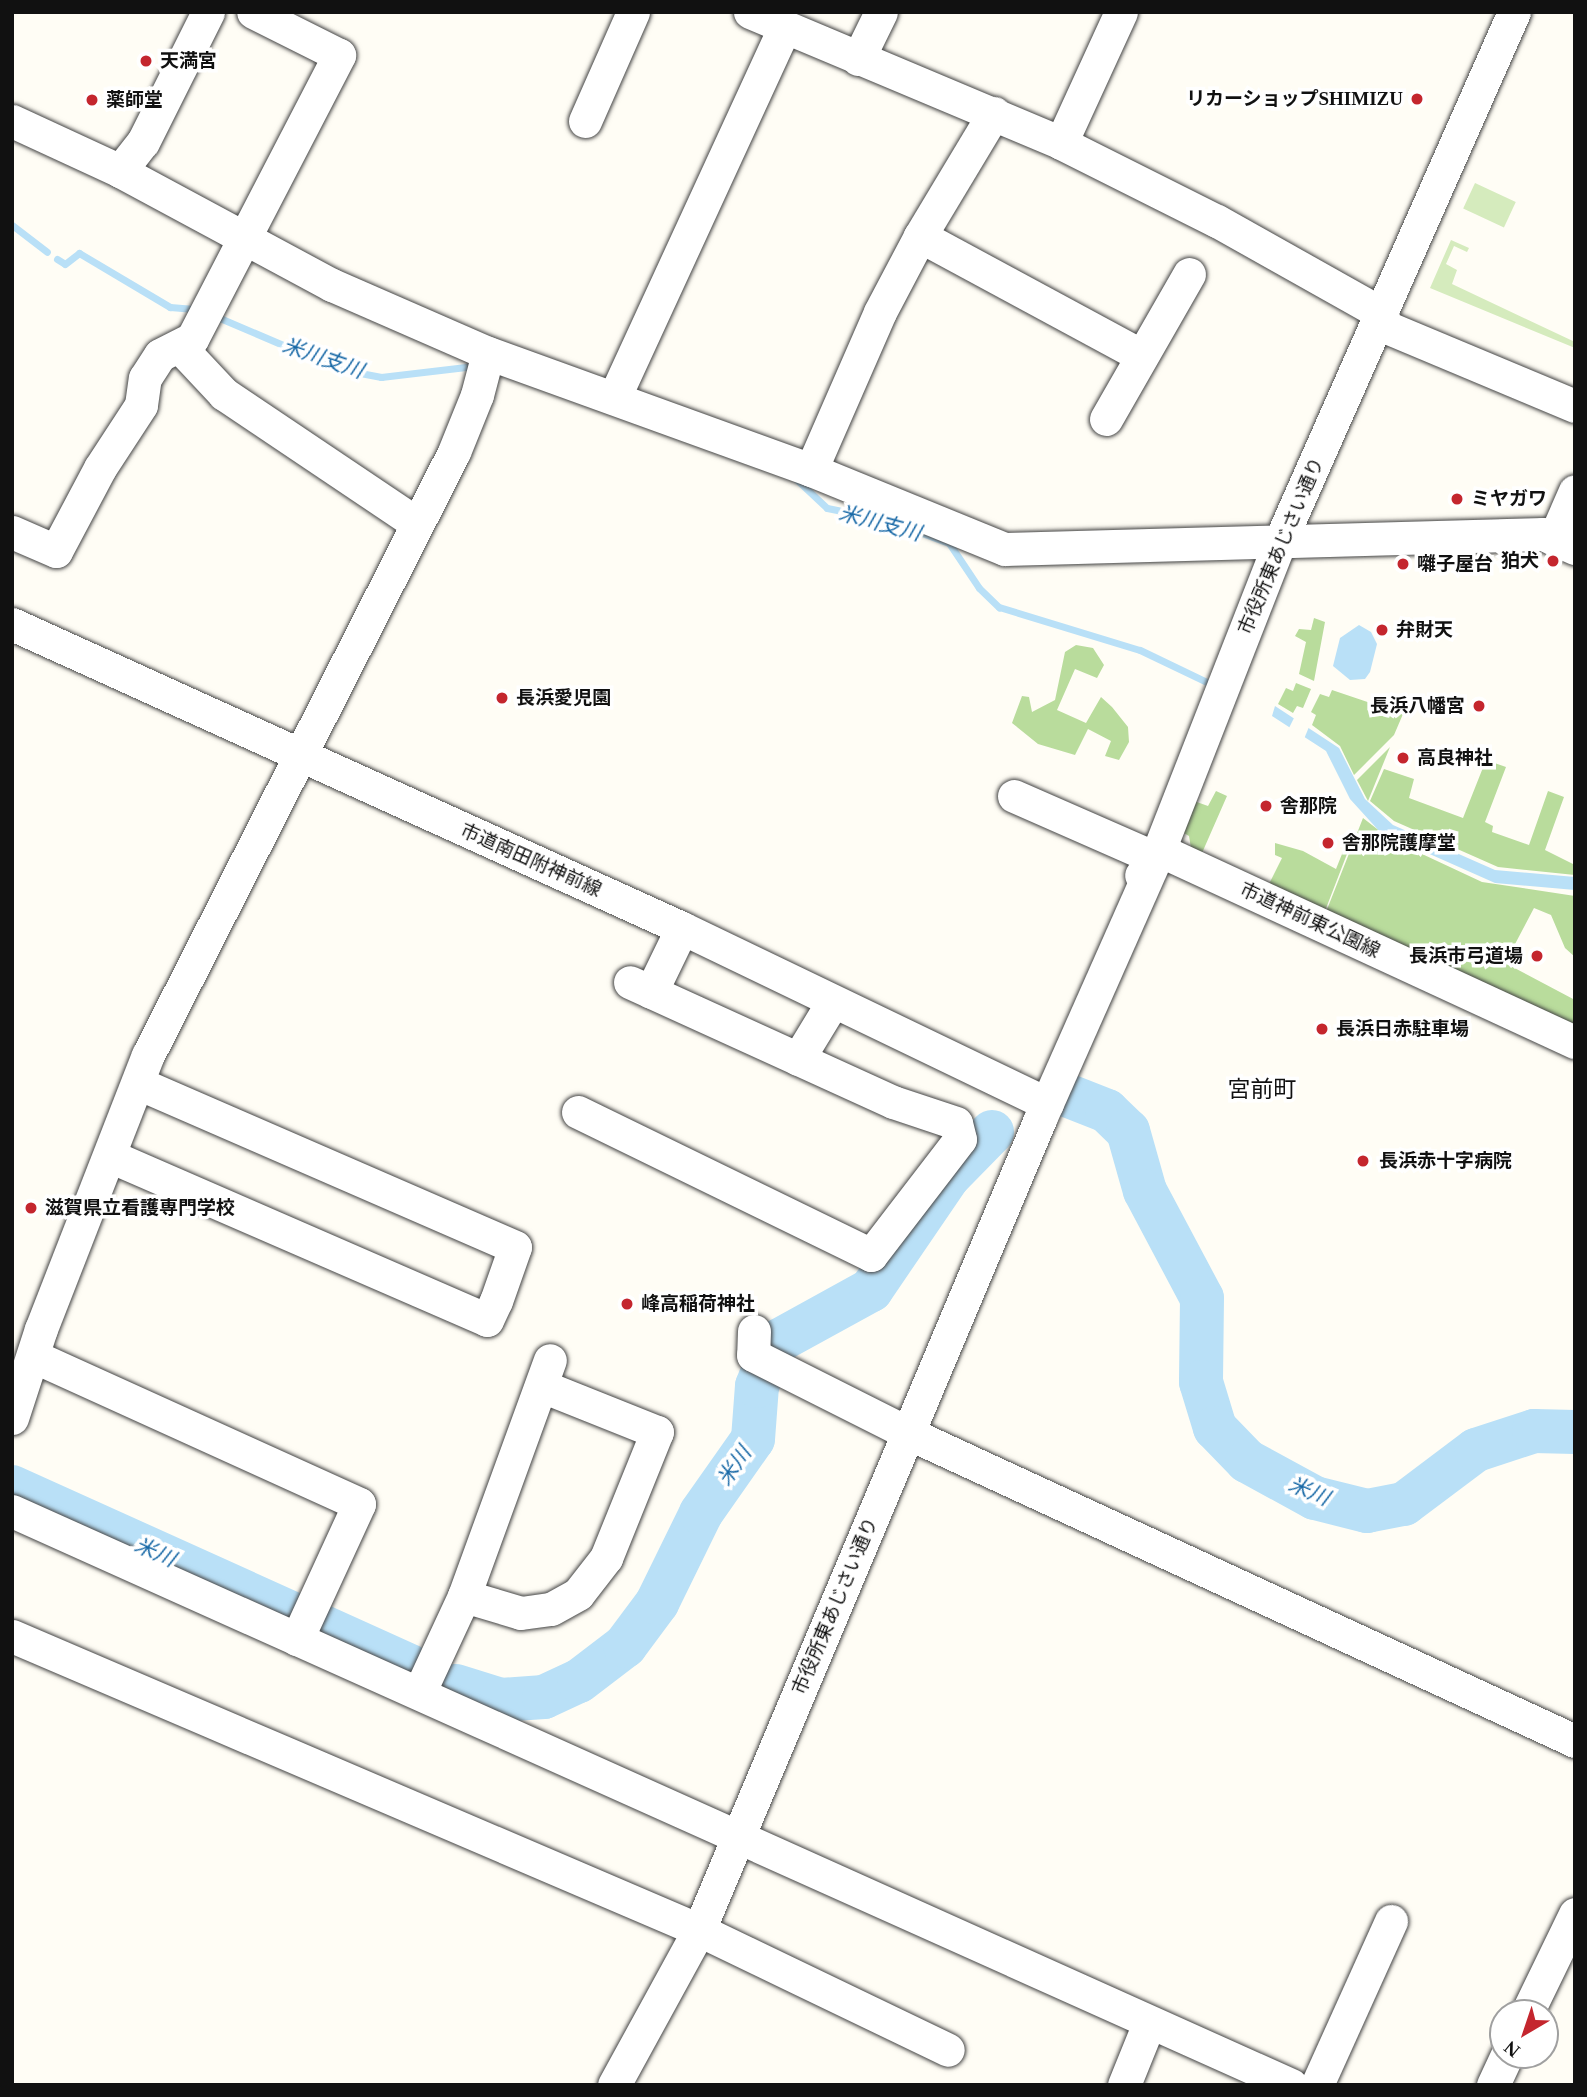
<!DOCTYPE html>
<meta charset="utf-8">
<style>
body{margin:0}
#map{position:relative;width:1587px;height:2097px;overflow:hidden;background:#fffdf5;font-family:"Times New Roman","Noto Sans JP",serif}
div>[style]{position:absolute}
.green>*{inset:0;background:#d5ebbd;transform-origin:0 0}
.forest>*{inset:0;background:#b9dc9c}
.water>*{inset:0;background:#b9e0f7}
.pier>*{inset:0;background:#fffdf5}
.stream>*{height:7px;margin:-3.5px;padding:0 3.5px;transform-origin:3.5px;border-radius:3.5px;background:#b9e0f7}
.river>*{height:44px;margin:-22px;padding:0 22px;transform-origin:22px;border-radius:22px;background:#b9e0f7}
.roads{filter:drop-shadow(0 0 2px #444) drop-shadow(0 0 2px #444)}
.minor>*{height:33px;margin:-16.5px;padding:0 16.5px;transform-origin:16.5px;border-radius:16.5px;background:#fff}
.dots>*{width:19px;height:19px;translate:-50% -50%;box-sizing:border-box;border:4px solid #fff;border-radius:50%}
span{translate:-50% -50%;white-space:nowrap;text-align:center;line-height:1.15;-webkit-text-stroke:7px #fff;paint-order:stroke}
.poi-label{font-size:19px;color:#111;font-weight:700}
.left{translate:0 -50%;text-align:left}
.right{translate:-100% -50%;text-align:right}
.street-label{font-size:19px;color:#111}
.water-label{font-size:21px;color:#1768a6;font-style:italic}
.quarter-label{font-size:23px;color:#111}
.frame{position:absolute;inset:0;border:14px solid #111;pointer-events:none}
.north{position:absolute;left:1489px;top:1999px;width:70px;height:70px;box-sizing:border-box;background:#fff;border:2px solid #a0a0a0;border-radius:50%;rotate:219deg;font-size:19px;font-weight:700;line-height:28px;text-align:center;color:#111}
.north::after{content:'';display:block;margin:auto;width:24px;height:32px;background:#c4262e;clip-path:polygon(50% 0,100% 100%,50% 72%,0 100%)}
</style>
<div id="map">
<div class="green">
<i style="left:1475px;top:183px;width:45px;height:28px;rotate:25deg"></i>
<i style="clip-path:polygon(1451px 240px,1469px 248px,1467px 252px,1454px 246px,1446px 264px,1457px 270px,1452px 284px,1575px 342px,1575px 348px,1430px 288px)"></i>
</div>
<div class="forest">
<i style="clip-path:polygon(1314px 618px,1325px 622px,1314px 681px,1299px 674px,1306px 642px,1295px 636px,1299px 629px,1311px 630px)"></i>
<i style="clip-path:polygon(1076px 645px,1093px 648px,1104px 665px,1097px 678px,1075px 669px,1057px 710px,1086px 723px,1101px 697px,1112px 707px,1128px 727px,1129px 742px,1119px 760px,1105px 756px,1111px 741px,1088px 729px,1075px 755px,1038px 744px,1012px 723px,1022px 696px,1029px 697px,1032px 712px,1055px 700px,1065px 652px)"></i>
<i style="clip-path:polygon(1296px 683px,1311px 689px,1303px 708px,1297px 706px,1293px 713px,1278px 704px,1286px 688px,1293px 691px)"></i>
<i style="clip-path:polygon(1332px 690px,1403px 714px,1394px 735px,1354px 775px,1340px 746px,1312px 725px,1316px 715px,1311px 712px,1320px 694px,1329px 697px)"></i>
<i style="clip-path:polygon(1390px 747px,1368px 801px,1357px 780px)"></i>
<i style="clip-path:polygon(1486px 760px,1506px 767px,1485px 822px,1493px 826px,1492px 832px,1529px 845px,1548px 791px,1564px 797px,1545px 850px,1575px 865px,1575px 875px,1498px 867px,1394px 821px,1370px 801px,1384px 769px,1414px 779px,1409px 798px,1463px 818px)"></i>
<i style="clip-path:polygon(1216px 791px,1227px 796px,1202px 853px,1191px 848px,1189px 836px,1182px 832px,1194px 801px,1208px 806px)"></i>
<i style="clip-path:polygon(1363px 818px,1390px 839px,1482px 882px,1575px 896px,1575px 957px,1565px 948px,1551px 915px,1534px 908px,1505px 963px,1575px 1000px,1575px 1033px,1326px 912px)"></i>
<i style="clip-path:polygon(1348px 839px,1352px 841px,1325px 911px,1269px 884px,1282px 858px,1275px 855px,1275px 843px,1303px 851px,1336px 869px)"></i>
</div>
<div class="water">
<i style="clip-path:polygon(1359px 625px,1371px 632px,1377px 644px,1370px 672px,1365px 679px,1350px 680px,1333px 666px,1340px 638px)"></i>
<i style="clip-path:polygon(1275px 706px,1339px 748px,1365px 799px,1393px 825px,1495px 870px,1575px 877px,1575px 890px,1495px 883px,1380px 832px,1350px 799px,1326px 751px,1272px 716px)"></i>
</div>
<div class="pier">
<i style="clip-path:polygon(1296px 714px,1311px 722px,1304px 739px,1288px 730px)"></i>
</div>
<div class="stream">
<i style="left:12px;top:225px;width:44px;rotate:37.6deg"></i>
<i style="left:57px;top:259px;width:9px;rotate:32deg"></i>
<i style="left:65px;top:264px;width:18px;rotate:-38deg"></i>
<i style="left:79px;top:253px;width:106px;rotate:30.7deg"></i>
<i style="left:170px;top:307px;width:21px;rotate:5deg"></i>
<i style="left:215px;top:316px;width:135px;rotate:23.1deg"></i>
<i style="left:339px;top:369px;width:43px;rotate:10.8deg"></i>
<i style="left:381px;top:377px;width:94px;rotate:-6.7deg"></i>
<i style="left:796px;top:479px;width:42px;rotate:43.1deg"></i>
<i style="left:827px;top:508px;width:61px;rotate:11.3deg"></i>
<i style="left:887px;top:520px;width:66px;rotate:20.4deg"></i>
<i style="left:949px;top:543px;width:54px;rotate:56.3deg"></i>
<i style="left:979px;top:588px;width:28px;rotate:44deg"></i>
<i style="left:999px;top:607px;width:147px;rotate:17deg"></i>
<i style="left:1140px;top:650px;width:76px;rotate:25.6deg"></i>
</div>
<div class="river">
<i style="left:1069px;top:1096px;width:41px;rotate:21.5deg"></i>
<i style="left:1107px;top:1111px;width:29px;rotate:44deg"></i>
<i style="left:1128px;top:1131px;width:62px;rotate:74.2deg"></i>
<i style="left:1145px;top:1191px;width:121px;rotate:62deg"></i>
<i style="left:1202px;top:1298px;width:84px;rotate:90.7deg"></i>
<i style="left:1201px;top:1382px;width:48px;rotate:73.1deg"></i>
<i style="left:1215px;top:1428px;width:46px;rotate:45.9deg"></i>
<i style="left:1247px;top:1461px;width:77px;rotate:28.6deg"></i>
<i style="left:1315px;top:1498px;width:54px;rotate:14deg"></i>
<i style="left:1367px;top:1511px;width:38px;rotate:-11deg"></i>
<i style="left:1404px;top:1504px;width:90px;rotate:-36.9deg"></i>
<i style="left:1476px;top:1450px;width:61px;rotate:-18.1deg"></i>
<i style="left:1534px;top:1431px;width:41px;rotate:1.4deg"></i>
<i style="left:12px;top:1487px;width:314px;rotate:24.3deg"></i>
<i style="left:317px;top:1624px;width:102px;rotate:24.3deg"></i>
<i style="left:456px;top:1686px;width:47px;rotate:17.3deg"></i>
<i style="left:501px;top:1700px;width:43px;rotate:-4deg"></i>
<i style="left:544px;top:1697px;width:38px;rotate:-25deg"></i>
<i style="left:579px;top:1681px;width:58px;rotate:-37.3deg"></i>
<i style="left:625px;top:1646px;width:54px;rotate:-53.3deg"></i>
<i style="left:657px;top:1603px;width:100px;rotate:-63.9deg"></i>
<i style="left:701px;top:1513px;width:90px;rotate:-54.9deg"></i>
<i style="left:753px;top:1439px;width:53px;rotate:-85.7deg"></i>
<i style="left:757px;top:1386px;width:40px;rotate:-68deg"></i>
<i style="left:772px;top:1349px;width:12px;rotate:-48deg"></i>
<i style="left:780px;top:1340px;width:104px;rotate:-28.8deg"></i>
<i style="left:871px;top:1290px;width:137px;rotate:-55.7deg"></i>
<i style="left:948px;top:1177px;width:63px;rotate:-45.6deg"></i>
</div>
<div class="roads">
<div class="minor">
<i style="left:750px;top:12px;width:337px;rotate:22.8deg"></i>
<i style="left:1061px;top:143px;width:174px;rotate:26.6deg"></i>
<i style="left:1217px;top:221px;width:190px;rotate:29.3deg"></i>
<i style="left:858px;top:59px;width:52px;rotate:-63.9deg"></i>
<i style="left:994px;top:113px;width:144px;rotate:121deg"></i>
<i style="left:920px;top:236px;width:252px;rotate:28.4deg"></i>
<i style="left:12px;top:121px;width:119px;rotate:24.8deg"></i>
<i style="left:120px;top:171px;width:241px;rotate:28.3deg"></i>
<i style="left:332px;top:285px;width:170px;rotate:23.6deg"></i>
<i style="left:488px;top:353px;width:344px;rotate:19.9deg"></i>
<i style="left:811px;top:470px;width:209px;rotate:22.2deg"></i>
<i style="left:1005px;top:549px;width:538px;rotate:-1.6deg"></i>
<i style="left:1543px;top:534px;width:35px;rotate:24deg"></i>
<i style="left:585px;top:121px;width:119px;rotate:-66.2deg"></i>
<i style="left:1061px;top:143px;width:144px;rotate:-65.4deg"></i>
<i style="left:120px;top:171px;width:37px;rotate:-52deg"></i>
<i style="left:143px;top:142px;width:145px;rotate:-63.4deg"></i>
<i style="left:1379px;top:324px;width:212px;rotate:22.7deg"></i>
<i style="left:181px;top:348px;width:63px;rotate:46.9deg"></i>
<i style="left:224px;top:394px;width:231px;rotate:33.9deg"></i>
<i style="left:614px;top:398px;width:407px;rotate:-65.3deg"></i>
<i style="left:1106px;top:419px;width:167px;rotate:-60.2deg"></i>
<i style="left:811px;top:470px;width:172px;rotate:-66.4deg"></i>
<i style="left:880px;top:312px;width:86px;rotate:-62.2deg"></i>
<i style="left:12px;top:532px;width:48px;rotate:23.4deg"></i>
<i style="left:56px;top:551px;width:94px;rotate:-62.1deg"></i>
<i style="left:100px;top:468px;width:75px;rotate:-56.9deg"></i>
<i style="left:141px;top:405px;width:27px;rotate:-82deg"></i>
<i style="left:145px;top:378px;width:27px;rotate:-57deg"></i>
<i style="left:160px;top:355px;width:36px;rotate:-27deg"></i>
<i style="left:192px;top:339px;width:320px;rotate:-62.6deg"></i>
<i style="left:339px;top:55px;width:96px;rotate:-153.4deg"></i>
<i style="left:1554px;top:539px;width:52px;rotate:-66.4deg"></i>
<i style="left:12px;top:624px;width:736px;rotate:24.41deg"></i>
<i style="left:682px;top:928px;width:405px;rotate:25.7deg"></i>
<i style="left:1014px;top:796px;width:154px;rotate:23.7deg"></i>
<i style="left:1155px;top:858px;width:22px;rotate:129deg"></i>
<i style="left:1159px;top:850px;width:458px;rotate:24.8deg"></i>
<i style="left:651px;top:992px;width:71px;rotate:-64.2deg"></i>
<i style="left:798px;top:1059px;width:66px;rotate:-58.7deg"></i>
<i style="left:578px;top:1112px;width:326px;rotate:26deg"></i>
<i style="left:871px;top:1255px;width:146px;rotate:-52.5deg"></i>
<i style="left:960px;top:1139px;width:16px;rotate:-104deg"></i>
<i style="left:956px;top:1123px;width:66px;rotate:-161.6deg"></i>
<i style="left:893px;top:1102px;width:289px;rotate:-155.5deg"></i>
<i style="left:110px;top:1156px;width:411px;rotate:23.5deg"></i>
<i style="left:487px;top:1320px;width:21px;rotate:-65deg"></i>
<i style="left:496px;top:1301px;width:57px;rotate:-70.6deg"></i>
<i style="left:515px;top:1247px;width:411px;rotate:-156.5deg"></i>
<i style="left:754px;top:1331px;width:24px;rotate:92deg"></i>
<i style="left:753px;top:1355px;width:174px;rotate:26.7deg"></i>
<i style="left:908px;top:1433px;width:735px;rotate:24.79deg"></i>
<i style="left:33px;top:1356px;width:358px;rotate:24.4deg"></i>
<i style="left:359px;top:1504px;width:149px;rotate:114.7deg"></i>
<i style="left:12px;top:1418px;width:94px;rotate:-72deg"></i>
<i style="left:41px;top:1329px;width:294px;rotate:-68.7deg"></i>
<i style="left:148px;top:1055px;width:676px;rotate:-63.09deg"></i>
<i style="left:454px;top:452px;width:61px;rotate:-68deg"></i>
<i style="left:477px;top:395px;width:43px;rotate:-75.3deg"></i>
<i style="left:12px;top:1511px;width:1402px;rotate:24.17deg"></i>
<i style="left:464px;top:1596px;width:59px;rotate:16.6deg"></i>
<i style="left:521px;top:1613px;width:30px;rotate:-8deg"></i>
<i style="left:551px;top:1609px;width:31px;rotate:-29deg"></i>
<i style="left:578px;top:1594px;width:46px;rotate:-52.1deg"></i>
<i style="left:606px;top:1558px;width:136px;rotate:-68deg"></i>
<i style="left:657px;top:1432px;width:124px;rotate:-158.2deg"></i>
<i style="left:12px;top:1636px;width:747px;rotate:23.17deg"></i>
<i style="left:699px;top:1930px;width:276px;rotate:25.7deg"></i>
<i style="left:419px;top:1693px;width:107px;rotate:-65.1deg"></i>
<i style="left:464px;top:1596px;width:251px;rotate:-70deg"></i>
<i style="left:1527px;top:2013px;width:110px;rotate:-64.1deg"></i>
<i style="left:614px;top:2085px;width:177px;rotate:-61.3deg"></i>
<i style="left:699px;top:1930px;width:880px;rotate:-67.19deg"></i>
<i style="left:1040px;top:1119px;width:294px;rotate:-66.1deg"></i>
<i style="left:1159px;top:850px;width:334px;rotate:-68.6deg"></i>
<i style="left:1281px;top:539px;width:576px;rotate:-66.15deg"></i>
<i style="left:1124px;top:2085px;width:67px;rotate:-68deg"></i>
<i style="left:1317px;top:2085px;width:180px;rotate:-65.7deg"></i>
<i style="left:1493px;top:2085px;width:33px;rotate:-65deg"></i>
</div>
</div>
<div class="dots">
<i style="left:146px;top:61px;background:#c4262e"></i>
<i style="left:1417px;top:99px;background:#c4262e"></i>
<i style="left:92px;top:100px;background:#c4262e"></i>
<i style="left:1457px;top:499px;background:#c4262e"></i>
<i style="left:1553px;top:561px;background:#c4262e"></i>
<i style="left:1403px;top:564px;background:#c4262e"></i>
<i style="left:1382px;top:630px;background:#c4262e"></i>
<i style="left:502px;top:698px;background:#c4262e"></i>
<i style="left:1479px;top:706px;background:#c4262e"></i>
<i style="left:1403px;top:758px;background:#c4262e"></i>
<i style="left:1266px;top:806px;background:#c4262e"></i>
<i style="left:1328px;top:843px;background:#c4262e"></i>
<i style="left:1537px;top:956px;background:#c4262e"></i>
<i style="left:1322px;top:1029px;background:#c4262e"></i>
<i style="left:1363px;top:1161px;background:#c4262e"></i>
<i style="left:31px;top:1208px;background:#c4262e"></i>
<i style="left:627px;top:1304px;background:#c4262e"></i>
</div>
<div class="poi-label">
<span class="left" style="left:160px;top:61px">天満宮</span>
<span class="right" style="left:1403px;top:99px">リカーショップSHIMIZU</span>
<span class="left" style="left:106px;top:100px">薬師堂</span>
<span class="left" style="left:1471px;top:499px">ミヤガワ</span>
<span class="right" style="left:1539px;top:561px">狛犬</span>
<span class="left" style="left:1417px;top:564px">囃子屋台</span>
<span class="left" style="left:1396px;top:630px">弁財天</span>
<span class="left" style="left:516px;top:698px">長浜愛児園</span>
<span class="right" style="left:1465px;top:706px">長浜八幡宮</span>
<span class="left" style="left:1417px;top:758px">高良神社</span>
<span class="left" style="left:1280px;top:806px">舎那院</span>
<span class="left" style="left:1342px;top:843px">舎那院護摩堂</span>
<span class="right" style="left:1523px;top:956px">長浜市弓道場</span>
<span class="left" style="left:1336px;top:1029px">長浜日赤駐車場</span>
<span class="left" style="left:1379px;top:1161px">長浜赤十字病院</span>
<span class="left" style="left:45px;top:1208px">滋賀県立看護専門学校</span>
<span class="left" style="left:641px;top:1304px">峰高稲荷神社</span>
</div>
<div class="street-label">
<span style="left:1281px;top:546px;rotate:-67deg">市役所東あじさい通り</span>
<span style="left:531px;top:860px;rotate:24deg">市道南田附神前線</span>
<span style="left:1310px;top:920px;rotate:25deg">市道神前東公園線</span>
<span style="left:835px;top:1606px;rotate:-67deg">市役所東あじさい通り</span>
</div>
<div class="water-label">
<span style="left:323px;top:358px;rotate:19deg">米川支川</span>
<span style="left:880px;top:523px;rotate:15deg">米川支川</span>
<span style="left:734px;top:1466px;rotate:-55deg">米川</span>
<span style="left:1309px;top:1491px;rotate:23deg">米川</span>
<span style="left:155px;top:1552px;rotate:24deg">米川</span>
</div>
<div class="quarter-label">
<span style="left:1262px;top:1090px">宮前町</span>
</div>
<div class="frame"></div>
<div class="north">N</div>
</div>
